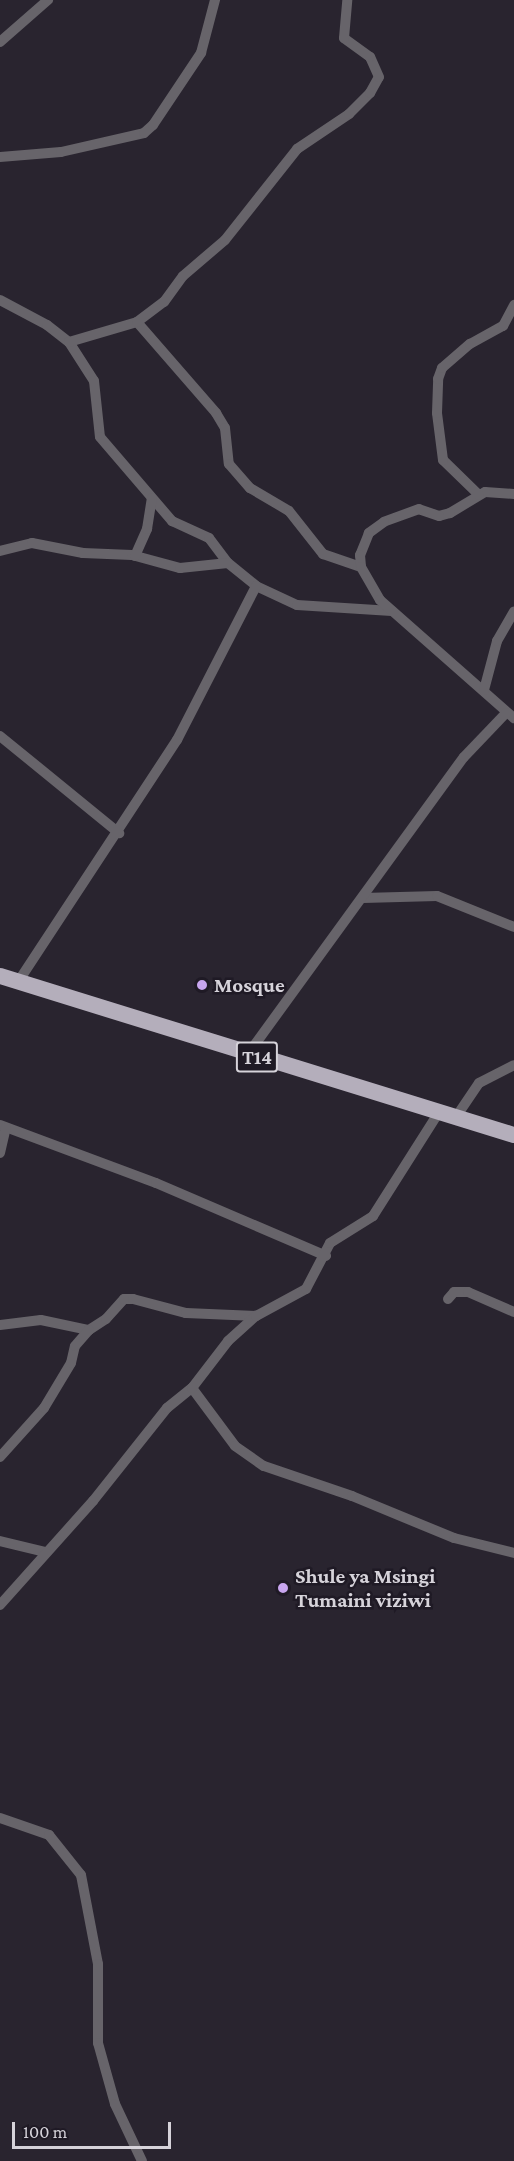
<!DOCTYPE html>
<style>
body{margin:0}
#map{position:relative;width:514px;height:2161px;overflow:hidden;background:#29242f;font-family:"Crimson Pro",serif}
div>[style]{position:absolute}
.minor>*{height:10px;margin:-5px;padding:0 5px;transform-origin:5px;border-radius:5px;background:#67646a}
.trunk>*{height:16px;margin:-8px;padding:0 8px;transform-origin:8px;border-radius:8px;background:#b4aebb}
.dots>*{width:16px;height:16px;translate:-50% -50%;box-sizing:border-box;border:3px solid #1f1a25;border-radius:50%}
span{translate:-50% -50%;white-space:nowrap;text-align:center;line-height:1.15;-webkit-text-stroke:5px #1f1a25;paint-order:stroke}
.shield-label span{padding:2px 4px;background:#1f1a25;border:2px solid;border-radius:4px;-webkit-text-stroke-width:0}
.shield-label{font-size:20px;color:#d6d3da;font-weight:700}
.poi-label{font-size:21px;color:#d6d3da;font-weight:700}
.left{translate:0 -50%;text-align:left}
.scale{position:absolute;left:12px;top:2122px;width:159px;height:27px;box-sizing:border-box;border:3px solid #d6d3da;border-top:0;padding-left:8px;font-size:18px;line-height:21px;white-space:nowrap;color:#d6d3da;-webkit-text-stroke:4px #1f1a25;paint-order:stroke}
</style>
<div id="map">
<div class="minor">
<i style="left:0;top:42px;width:64px;rotate:-41.2deg"></i>
<i style="left:0;top:157px;width:61px;rotate:-4.7deg"></i>
<i style="left:61px;top:152px;width:85px;rotate:-12.9deg"></i>
<i style="left:144px;top:133px;width:12px;rotate:-42deg"></i>
<i style="left:153px;top:125px;width:87px;rotate:-56.3deg"></i>
<i style="left:201px;top:53px;width:55px;rotate:-75.2deg"></i>
<i style="left:0;top:300px;width:53px;rotate:28deg"></i>
<i style="left:47px;top:325px;width:28px;rotate:38deg"></i>
<i style="left:69px;top:342px;width:46px;rotate:57.3deg"></i>
<i style="left:94px;top:381px;width:56px;rotate:83.9deg"></i>
<i style="left:100px;top:437px;width:111px;rotate:49.4deg"></i>
<i style="left:172px;top:521px;width:41px;rotate:24.7deg"></i>
<i style="left:209px;top:538px;width:31px;rotate:53deg"></i>
<i style="left:228px;top:563px;width:36px;rotate:39deg"></i>
<i style="left:256px;top:586px;width:45px;rotate:24.9deg"></i>
<i style="left:297px;top:605px;width:95px;rotate:3.6deg"></i>
<i style="left:137px;top:322px;width:121px;rotate:49deg"></i>
<i style="left:216px;top:413px;width:17px;rotate:59deg"></i>
<i style="left:225px;top:428px;width:36px;rotate:84deg"></i>
<i style="left:229px;top:464px;width:32px;rotate:49deg"></i>
<i style="left:250px;top:488px;width:45px;rotate:30.5deg"></i>
<i style="left:289px;top:511px;width:55px;rotate:51.7deg"></i>
<i style="left:323px;top:554px;width:40px;rotate:18.9deg"></i>
<i style="left:69px;top:342px;width:71px;rotate:-16.4deg"></i>
<i style="left:137px;top:322px;width:34px;rotate:-37deg"></i>
<i style="left:164px;top:302px;width:32px;rotate:-54deg"></i>
<i style="left:183px;top:276px;width:55px;rotate:-40.6deg"></i>
<i style="left:225px;top:240px;width:116px;rotate:-51.6deg"></i>
<i style="left:297px;top:149px;width:63px;rotate:-33.9deg"></i>
<i style="left:349px;top:114px;width:30px;rotate:-45deg"></i>
<i style="left:370px;top:93px;width:18px;rotate:-61deg"></i>
<i style="left:379px;top:77px;width:22px;rotate:-114deg"></i>
<i style="left:370px;top:57px;width:32px;rotate:-144deg"></i>
<i style="left:344px;top:38px;width:38px;rotate:-85deg"></i>
<i style="left:514px;top:494px;width:29px;rotate:-176deg"></i>
<i style="left:485px;top:492px;width:41px;rotate:149deg"></i>
<i style="left:450px;top:513px;width:11px;rotate:165deg"></i>
<i style="left:439px;top:516px;width:21px;rotate:-161deg"></i>
<i style="left:419px;top:509px;width:37px;rotate:160deg"></i>
<i style="left:384px;top:522px;width:19px;rotate:144deg"></i>
<i style="left:369px;top:533px;width:24px;rotate:112deg"></i>
<i style="left:360px;top:555px;width:12px;rotate:85deg"></i>
<i style="left:361px;top:567px;width:38px;rotate:60deg"></i>
<i style="left:380px;top:600px;width:179px;rotate:41.4deg"></i>
<i style="left:479px;top:495px;width:50px;rotate:-135.8deg"></i>
<i style="left:443px;top:460px;width:47px;rotate:-97.3deg"></i>
<i style="left:437px;top:413px;width:34px;rotate:-88deg"></i>
<i style="left:438px;top:379px;width:12px;rotate:-70deg"></i>
<i style="left:442px;top:368px;width:37px;rotate:-41deg"></i>
<i style="left:470px;top:344px;width:38px;rotate:-29deg"></i>
<i style="left:503px;top:326px;width:24px;rotate:-62deg"></i>
<i style="left:0;top:551px;width:33px;rotate:-14deg"></i>
<i style="left:32px;top:543px;width:52px;rotate:11.1deg"></i>
<i style="left:83px;top:553px;width:49px;rotate:2.3deg"></i>
<i style="left:132px;top:555px;width:50px;rotate:15.2deg"></i>
<i style="left:180px;top:568px;width:48px;rotate:-5.9deg"></i>
<i style="left:135px;top:556px;width:30px;rotate:-66deg"></i>
<i style="left:147px;top:529px;width:31px;rotate:-81deg"></i>
<i style="left:484px;top:690px;width:51px;rotate:-75.1deg"></i>
<i style="left:497px;top:641px;width:34px;rotate:-60deg"></i>
<i style="left:0;top:736px;width:154px;rotate:39.2deg"></i>
<i style="left:363px;top:898px;width:74px;rotate:-1.5deg"></i>
<i style="left:437px;top:896px;width:83px;rotate:21.9deg"></i>
<i style="left:18px;top:982px;width:290px;rotate:-56.7deg"></i>
<i style="left:177px;top:740px;width:173px;rotate:-62.8deg"></i>
<i style="left:248px;top:1054px;width:367px;rotate:-54deg"></i>
<i style="left:464px;top:757px;width:61px;rotate:-46.3deg"></i>
<i style="left:456px;top:1117px;width:41px;rotate:-55.9deg"></i>
<i style="left:479px;top:1083px;width:39px;rotate:-27deg"></i>
<i style="left:0;top:1125px;width:166px;rotate:20.4deg"></i>
<i style="left:156px;top:1183px;width:185px;rotate:23.2deg"></i>
<i style="left:0;top:1153px;width:26px;rotate:-77deg"></i>
<i style="left:448px;top:1299px;width:9px;rotate:-49deg"></i>
<i style="left:454px;top:1292px;width:14px"></i>
<i style="left:468px;top:1292px;width:50px;rotate:23.5deg"></i>
<i style="left:0;top:1325px;width:41px;rotate:-7deg"></i>
<i style="left:41px;top:1320px;width:49px;rotate:11.8deg"></i>
<i style="left:89px;top:1330px;width:20px;rotate:-33deg"></i>
<i style="left:106px;top:1319px;width:27px;rotate:-48deg"></i>
<i style="left:124px;top:1299px;width:9px"></i>
<i style="left:133px;top:1299px;width:55px;rotate:14.8deg"></i>
<i style="left:186px;top:1313px;width:70px;rotate:2.5deg"></i>
<i style="left:192px;top:1388px;width:72px;rotate:53.4deg"></i>
<i style="left:235px;top:1446px;width:35px;rotate:35deg"></i>
<i style="left:264px;top:1466px;width:93px;rotate:18.8deg"></i>
<i style="left:352px;top:1496px;width:110px;rotate:22.4deg"></i>
<i style="left:454px;top:1538px;width:62px;rotate:14deg"></i>
<i style="left:0;top:1457px;width:66px;rotate:-48.1deg"></i>
<i style="left:44px;top:1408px;width:52px;rotate:-59deg"></i>
<i style="left:71px;top:1363px;width:17px;rotate:-77deg"></i>
<i style="left:75px;top:1346px;width:21px;rotate:-49deg"></i>
<i style="left:0;top:1541px;width:46px;rotate:13.7deg"></i>
<i style="left:0;top:1605px;width:140px;rotate:-48.2deg"></i>
<i style="left:93px;top:1501px;width:119px;rotate:-51.5deg"></i>
<i style="left:167px;top:1408px;width:32px;rotate:-39deg"></i>
<i style="left:192px;top:1388px;width:59px;rotate:-52.5deg"></i>
<i style="left:228px;top:1341px;width:38px;rotate:-42deg"></i>
<i style="left:256px;top:1316px;width:57px;rotate:-28.4deg"></i>
<i style="left:306px;top:1289px;width:52px;rotate:-62.4deg"></i>
<i style="left:330px;top:1243px;width:51px;rotate:-32.1deg"></i>
<i style="left:373px;top:1216px;width:123px;rotate:-57.6deg"></i>
<i style="left:0;top:1818px;width:52px;rotate:19.1deg"></i>
<i style="left:49px;top:1835px;width:51px;rotate:51.3deg"></i>
<i style="left:81px;top:1875px;width:91px;rotate:79.2deg"></i>
<i style="left:98px;top:1964px;width:79px;rotate:90deg"></i>
<i style="left:98px;top:2043px;width:63px;rotate:74.4deg"></i>
<i style="left:115px;top:2104px;width:63px;rotate:64.7deg"></i>
</div>
<div class="trunk">
<i style="left:0;top:976px;width:538px;rotate:17.19deg"></i>
</div>
<div class="dots">
<i style="left:202px;top:985px;background:#c8a6ef"></i>
<i style="left:283px;top:1588px;background:#c8a6ef"></i>
</div>
<div class="shield-label">
<span style="left:257px;top:1057px">T14</span>
</div>
<div class="poi-label">
<span class="left" style="left:214px;top:985px">Mosque</span>
<span class="left" style="left:295px;top:1588px">Shule ya Msingi<br>Tumaini viziwi</span>
</div>
<div class="scale">100 m</div>
</div>
